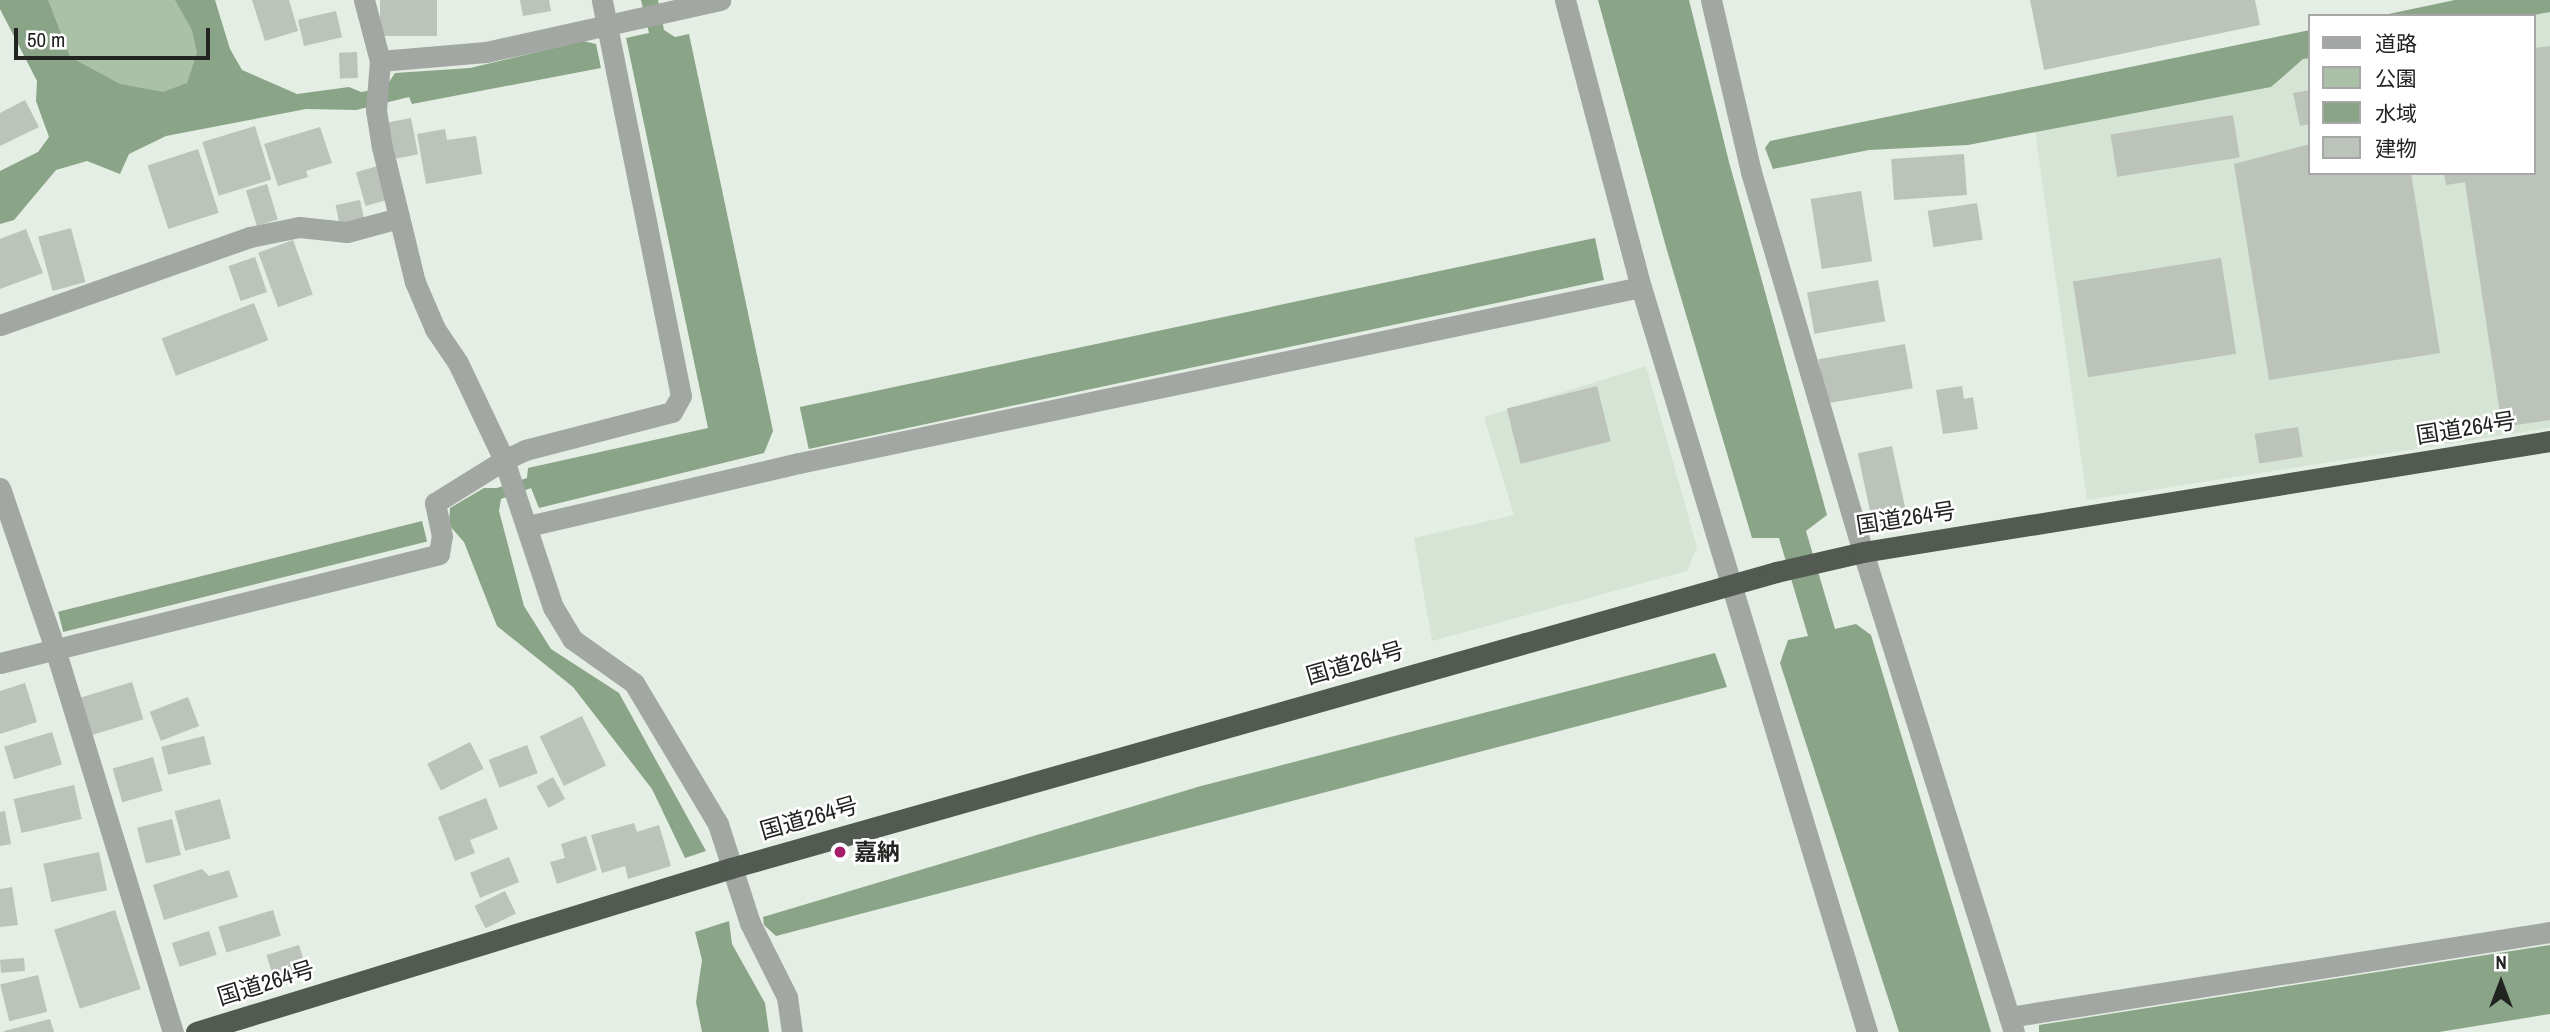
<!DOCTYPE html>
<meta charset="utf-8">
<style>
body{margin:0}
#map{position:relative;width:2550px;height:1032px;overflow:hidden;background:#e5eee4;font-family:"Archivo Narrow","Noto Sans JP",sans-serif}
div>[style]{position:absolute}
.built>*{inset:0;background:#d6e4d5}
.green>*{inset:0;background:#aac1a7}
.water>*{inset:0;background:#89a486;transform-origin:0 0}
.building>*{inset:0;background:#bbc3ba;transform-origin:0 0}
.minor>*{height:21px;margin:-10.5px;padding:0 10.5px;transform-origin:10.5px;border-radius:10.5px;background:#a3a7a3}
.highway>*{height:21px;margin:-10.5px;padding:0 10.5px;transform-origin:10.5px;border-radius:10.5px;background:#525a52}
.dots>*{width:19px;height:19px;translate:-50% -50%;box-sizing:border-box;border:4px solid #fff;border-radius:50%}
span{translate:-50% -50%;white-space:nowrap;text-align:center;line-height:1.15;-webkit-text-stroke:5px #fff;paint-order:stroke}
.street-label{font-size:23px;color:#212420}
.poi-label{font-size:23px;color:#212420;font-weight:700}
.left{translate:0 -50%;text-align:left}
.legend{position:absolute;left:2308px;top:14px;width:228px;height:161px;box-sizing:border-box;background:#fff;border:2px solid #a6a7a6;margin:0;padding:9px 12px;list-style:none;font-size:21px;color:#212420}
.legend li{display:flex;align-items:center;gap:14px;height:35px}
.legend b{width:35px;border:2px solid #a6a7a6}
.north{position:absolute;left:2466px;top:948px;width:70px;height:70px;-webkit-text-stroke:5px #fff;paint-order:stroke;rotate:0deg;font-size:19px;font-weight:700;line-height:28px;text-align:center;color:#212420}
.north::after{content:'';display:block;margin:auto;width:24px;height:32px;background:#212420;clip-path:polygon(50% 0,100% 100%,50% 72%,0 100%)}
.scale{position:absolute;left:14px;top:28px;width:196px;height:32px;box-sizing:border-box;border:4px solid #212420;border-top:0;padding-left:9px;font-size:21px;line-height:24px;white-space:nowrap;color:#212420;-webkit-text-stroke:5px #fff;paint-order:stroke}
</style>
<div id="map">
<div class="built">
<i style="clip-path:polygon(2550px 0,2550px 428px,2087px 500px,2030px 95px,2310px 41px,2310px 173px,2534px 173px,2534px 16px,2442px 16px)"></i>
<i style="clip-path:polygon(1646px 366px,1697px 547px,1687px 571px,1432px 641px,1414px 538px,1514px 515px,1484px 417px)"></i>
</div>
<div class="green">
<i style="clip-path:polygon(6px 0,185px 0,245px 110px,70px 152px)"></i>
</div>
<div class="water">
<i style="clip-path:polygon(0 0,48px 0,70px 57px,120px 84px,163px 92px,187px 83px,197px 53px,192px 30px,175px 0,215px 0,230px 49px,242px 70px,297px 94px,349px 87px,361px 92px,385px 88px,395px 73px,470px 68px,583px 41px,596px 44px,601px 68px,412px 104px,409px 97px,356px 110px,306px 109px,166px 136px,129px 154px,120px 174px,87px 161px,56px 170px,14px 220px,0 224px,0 171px,38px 152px,49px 137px,36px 101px,37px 81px,0 9px)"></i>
<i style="clip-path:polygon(641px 0,658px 0,664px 30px,675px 37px,689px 34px,773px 431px,764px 453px,539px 508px,531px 488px,501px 499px,499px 511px,524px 606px,551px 649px,619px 693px,706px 851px,685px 858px,652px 789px,573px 687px,497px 626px,464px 542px,449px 525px,450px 508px,484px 488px,497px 488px,527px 478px,528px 468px,708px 428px,626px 38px,649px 33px)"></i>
<i style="clip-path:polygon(1598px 0,1689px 0,1729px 162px,1827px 515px,1806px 531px,1835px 629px,1856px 624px,1871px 635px,1991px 1032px,1899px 1032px,1780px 663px,1788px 640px,1808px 636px,1779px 538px,1752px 538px,1666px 247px)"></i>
<i style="clip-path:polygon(2455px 0,2550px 0,2550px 12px,2528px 16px,2379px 16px)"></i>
<i style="clip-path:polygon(2310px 30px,2310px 58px,2303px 59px,2271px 87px,1968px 145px,1869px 150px,1773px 169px,1765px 148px,1770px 141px)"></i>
<i style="left:1595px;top:238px;width:43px;height:813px;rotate:78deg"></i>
<i style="left:422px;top:521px;width:21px;height:375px;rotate:76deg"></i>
<i style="clip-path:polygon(1715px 653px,1727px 687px,776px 936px,764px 925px,763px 917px,1201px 786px)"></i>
<i style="clip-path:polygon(729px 921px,732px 944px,765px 1003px,769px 1032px,702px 1032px,696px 1002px,702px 960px,695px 932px)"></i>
<i style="clip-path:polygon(2550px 945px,2550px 1014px,2439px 1032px,2039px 1032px,2039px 1025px)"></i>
</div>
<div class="building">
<i style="clip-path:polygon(252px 0,289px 0,298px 31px,265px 41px)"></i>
<i style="left:380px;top:0;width:57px;height:36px"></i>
<i style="clip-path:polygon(520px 0,549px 0,551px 11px,523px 16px)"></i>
<i style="clip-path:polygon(2030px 0,2255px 0,2260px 25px,2044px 70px)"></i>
<i style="left:336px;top:11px;width:27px;height:39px;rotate:77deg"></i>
<i style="clip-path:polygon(2550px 46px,2550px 420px,2502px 427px,2465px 182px,2446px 185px,2444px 173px,2534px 173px,2534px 48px)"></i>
<i style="left:357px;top:52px;width:26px;height:18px;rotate:88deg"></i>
<i style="clip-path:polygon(2310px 90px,2310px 124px,2300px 126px,2293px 93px)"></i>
<i style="clip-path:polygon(25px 100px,39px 127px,0 146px,0 113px)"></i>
<i style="left:2233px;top:115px;width:43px;height:124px;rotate:81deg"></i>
<i style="left:411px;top:118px;width:37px;height:24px;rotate:79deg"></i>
<i style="left:255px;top:126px;width:56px;height:55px;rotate:73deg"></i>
<i style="clip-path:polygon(320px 127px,332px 163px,306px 171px,308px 177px,278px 186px,264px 144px)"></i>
<i style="clip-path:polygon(445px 129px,447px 140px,476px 136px,482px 174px,426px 184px,417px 134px)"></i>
<i style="clip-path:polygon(2310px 144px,2310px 173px,2411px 173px,2440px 353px,2269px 380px,2234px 164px)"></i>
<i style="left:198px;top:149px;width:67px;height:53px;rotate:72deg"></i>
<i style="left:1964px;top:154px;width:41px;height:73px;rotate:86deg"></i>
<i style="left:378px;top:166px;width:35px;height:23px;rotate:74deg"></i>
<i style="left:267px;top:184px;width:37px;height:22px;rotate:73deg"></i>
<i style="left:1861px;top:191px;width:71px;height:51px;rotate:81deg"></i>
<i style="left:360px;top:200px;width:19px;height:25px;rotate:78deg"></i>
<i style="left:1977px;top:203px;width:37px;height:50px;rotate:81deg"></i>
<i style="left:71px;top:228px;width:56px;height:34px;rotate:75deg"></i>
<i style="clip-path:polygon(26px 229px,43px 273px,0 289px,0 239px)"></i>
<i style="left:293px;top:240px;width:58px;height:37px;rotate:70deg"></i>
<i style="left:255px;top:257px;width:37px;height:28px;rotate:71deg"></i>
<i style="left:2221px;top:258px;width:97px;height:150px;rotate:81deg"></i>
<i style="left:1878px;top:280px;width:42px;height:72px;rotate:80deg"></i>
<i style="left:254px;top:303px;width:40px;height:99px;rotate:69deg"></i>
<i style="left:1905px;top:344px;width:45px;height:88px;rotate:80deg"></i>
<i style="left:1597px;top:386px;width:57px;height:93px;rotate:76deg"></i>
<i style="clip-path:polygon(1962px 386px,1964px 399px,1973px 397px,1978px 429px,1943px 434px,1936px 390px)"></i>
<i style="left:2298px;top:427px;width:30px;height:44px;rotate:81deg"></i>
<i style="left:1892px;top:446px;width:78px;height:35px;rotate:78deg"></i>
<i style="left:132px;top:682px;width:39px;height:56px;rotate:73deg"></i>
<i style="clip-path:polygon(25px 683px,37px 722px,0 734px,0 691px)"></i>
<i style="left:188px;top:697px;width:31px;height:41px;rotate:69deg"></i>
<i style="left:582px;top:716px;width:55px;height:47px;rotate:64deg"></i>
<i style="left:52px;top:732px;width:34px;height:50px;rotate:73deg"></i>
<i style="left:204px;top:736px;width:29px;height:44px;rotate:76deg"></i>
<i style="left:470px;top:742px;width:30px;height:48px;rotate:63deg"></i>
<i style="left:527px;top:745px;width:30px;height:41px;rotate:69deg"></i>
<i style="left:153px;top:757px;width:35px;height:42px;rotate:74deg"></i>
<i style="left:553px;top:777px;width:25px;height:19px;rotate:61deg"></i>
<i style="left:74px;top:785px;width:35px;height:62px;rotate:77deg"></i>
<i style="clip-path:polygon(486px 798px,498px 829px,470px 840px,475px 853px,455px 861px,438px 817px)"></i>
<i style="left:220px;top:799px;width:41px;height:47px;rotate:75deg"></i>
<i style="clip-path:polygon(5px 811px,11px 844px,0 846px,0 812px)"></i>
<i style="left:172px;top:819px;width:37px;height:36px;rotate:76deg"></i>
<i style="clip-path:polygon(634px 823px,637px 832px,659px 825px,671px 866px,628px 879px,625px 866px,602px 873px,591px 835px)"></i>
<i style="clip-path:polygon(586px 836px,597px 870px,557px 884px,550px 862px,565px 858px,561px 844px)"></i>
<i style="left:99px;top:852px;width:39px;height:57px;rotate:78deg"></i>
<i style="left:509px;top:857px;width:27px;height:42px;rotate:68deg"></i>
<i style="clip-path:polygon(202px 869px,209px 876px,229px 870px,238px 897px,164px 920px,153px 885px)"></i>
<i style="clip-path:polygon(12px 887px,18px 925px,0 927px,0 889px)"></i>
<i style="left:505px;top:891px;width:25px;height:34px;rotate:64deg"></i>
<i style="left:115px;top:910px;width:83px;height:64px;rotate:72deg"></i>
<i style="left:273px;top:910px;width:27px;height:57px;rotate:73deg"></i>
<i style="left:209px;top:931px;width:25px;height:39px;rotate:72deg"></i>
<i style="left:299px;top:945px;width:30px;height:34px;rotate:73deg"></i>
<i style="left:24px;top:958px;width:13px;height:24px;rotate:86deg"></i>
<i style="left:38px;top:975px;width:38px;height:39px;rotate:76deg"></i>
<i style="clip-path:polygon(50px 1019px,54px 1032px,4px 1032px,4px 1031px)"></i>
</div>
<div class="minor">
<i style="left:364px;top:0;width:63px;rotate:75.3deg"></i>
<i style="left:380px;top:61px;width:49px;rotate:94.7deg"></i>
<i style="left:376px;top:110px;width:37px;rotate:81deg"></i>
<i style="left:382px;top:147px;width:139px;rotate:76.3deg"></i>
<i style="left:415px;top:282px;width:51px;rotate:66.9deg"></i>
<i style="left:435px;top:329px;width:41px;rotate:55.9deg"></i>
<i style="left:458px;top:363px;width:107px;rotate:64.6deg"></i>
<i style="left:504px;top:460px;width:155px;rotate:71.6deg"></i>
<i style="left:553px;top:607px;width:37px;rotate:59deg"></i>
<i style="left:572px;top:639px;width:76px;rotate:35.4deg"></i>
<i style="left:634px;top:683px;width:164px;rotate:59.2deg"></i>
<i style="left:718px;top:824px;width:104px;rotate:72.1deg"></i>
<i style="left:750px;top:923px;width:83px;rotate:63.4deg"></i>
<i style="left:787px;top:997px;width:35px;rotate:82deg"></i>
<i style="left:1565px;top:0;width:297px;rotate:75.2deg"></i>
<i style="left:1641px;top:287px;width:779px;rotate:73.12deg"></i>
<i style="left:1711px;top:0;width:177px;rotate:76.9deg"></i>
<i style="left:1751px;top:172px;width:396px;rotate:73.6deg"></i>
<i style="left:1863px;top:552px;width:503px;rotate:72.54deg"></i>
<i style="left:380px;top:61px;width:106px;rotate:-4.9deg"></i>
<i style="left:486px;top:52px;width:240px;rotate:-12.5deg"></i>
<i style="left:0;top:325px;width:265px;rotate:-19.4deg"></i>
<i style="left:250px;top:237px;width:50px;rotate:-11.5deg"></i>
<i style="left:299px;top:227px;width:48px;rotate:5.9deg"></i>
<i style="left:347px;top:232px;width:54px;rotate:-15.1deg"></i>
<i style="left:0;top:488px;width:170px;rotate:71.1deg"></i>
<i style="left:55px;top:649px;width:401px;rotate:72.9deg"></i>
<i style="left:528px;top:526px;width:278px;rotate:-13.1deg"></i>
<i style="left:799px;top:463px;width:860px;rotate:-11.81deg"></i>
<i style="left:0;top:663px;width:452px;rotate:-13.9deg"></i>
<i style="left:439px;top:554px;width:18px;rotate:-81deg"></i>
<i style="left:442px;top:536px;width:34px;rotate:-102deg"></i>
<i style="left:435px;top:503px;width:81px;rotate:-31.9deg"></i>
<i style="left:504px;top:460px;width:23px;rotate:-25deg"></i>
<i style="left:525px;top:450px;width:152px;rotate:-14.5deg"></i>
<i style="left:672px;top:412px;width:18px;rotate:-61deg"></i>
<i style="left:681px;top:396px;width:404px;rotate:-101.3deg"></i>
<i style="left:2009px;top:1017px;width:548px;rotate:-8.93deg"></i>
</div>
<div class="highway">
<i style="left:196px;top:1032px;width:560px;rotate:-17.04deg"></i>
<i style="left:731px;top:868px;width:1086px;rotate:-15.81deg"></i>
<i style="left:1776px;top:572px;width:89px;rotate:-12.9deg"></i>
<i style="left:1863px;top:552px;width:696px;rotate:-9.18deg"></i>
</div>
<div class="dots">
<i style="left:840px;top:852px;background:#a41e69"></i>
</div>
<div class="street-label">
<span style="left:2466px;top:428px;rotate:-9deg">国道264号</span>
<span style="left:1906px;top:518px;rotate:-9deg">国道264号</span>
<span style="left:1355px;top:663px;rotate:-16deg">国道264号</span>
<span style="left:809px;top:818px;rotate:-16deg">国道264号</span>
<span style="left:266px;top:983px;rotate:-17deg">国道264号</span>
</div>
<div class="poi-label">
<span class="left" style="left:854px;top:852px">嘉納</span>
</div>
<ul class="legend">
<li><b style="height:9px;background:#a3a7a3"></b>道路</li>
<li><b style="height:19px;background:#aac1a7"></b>公園</li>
<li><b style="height:19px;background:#89a486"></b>水域</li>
<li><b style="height:19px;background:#bbc3ba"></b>建物</li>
</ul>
<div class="north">N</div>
<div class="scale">50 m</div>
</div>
